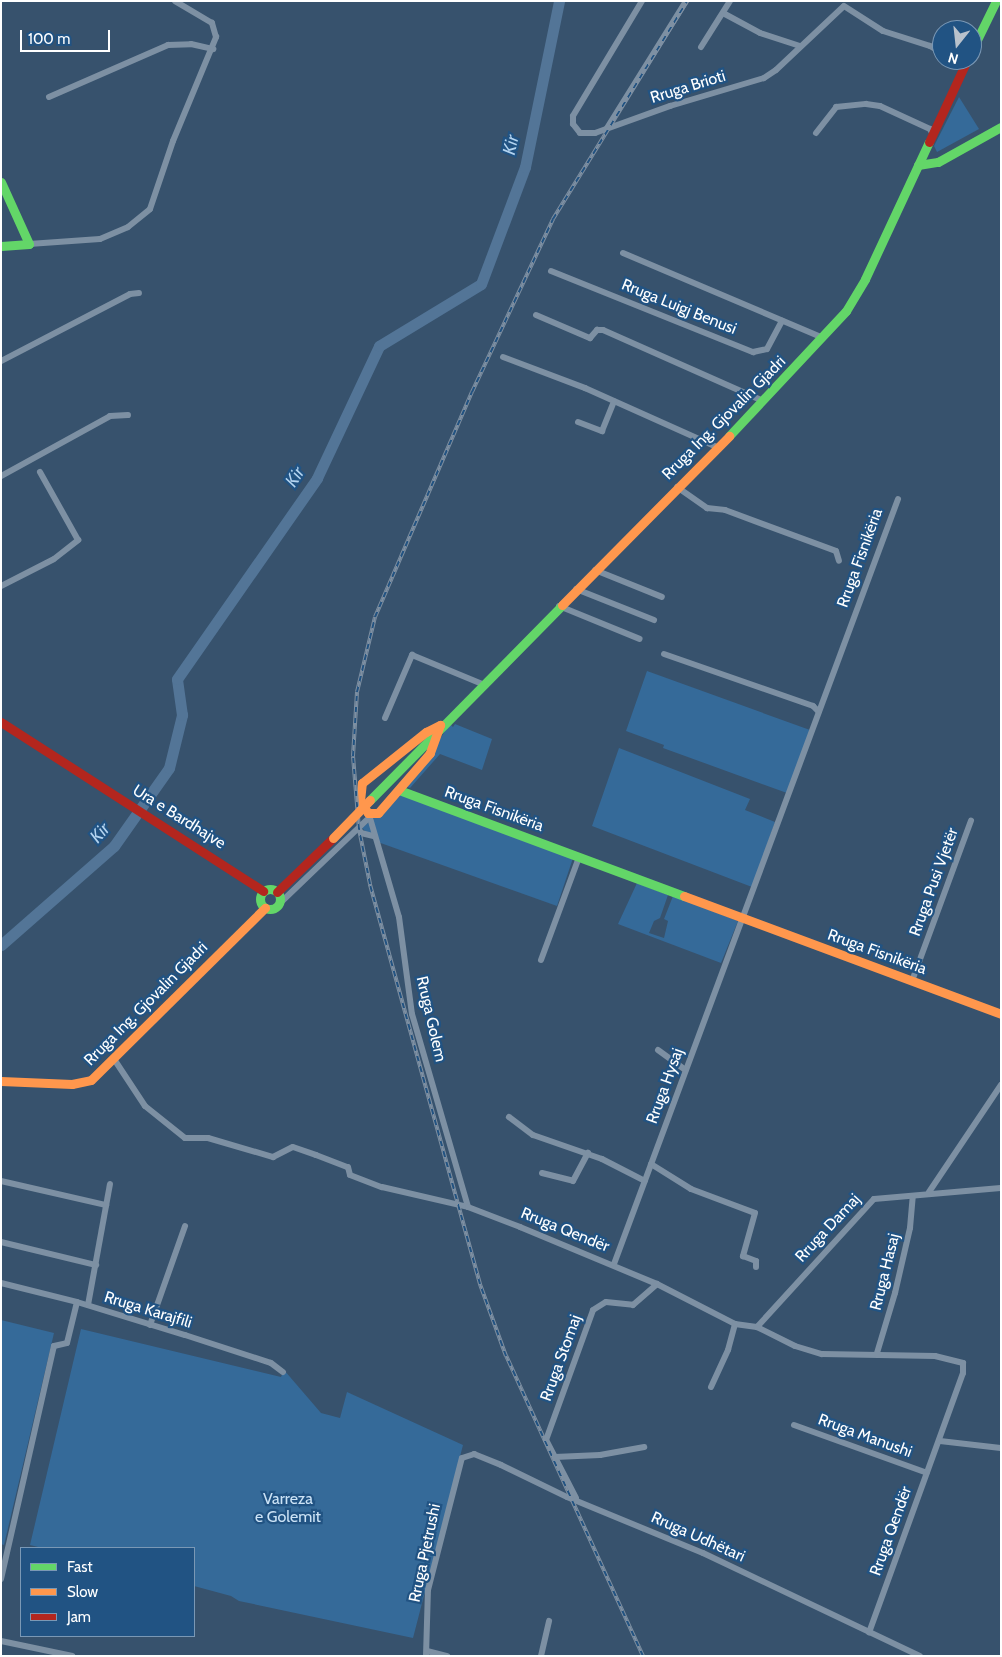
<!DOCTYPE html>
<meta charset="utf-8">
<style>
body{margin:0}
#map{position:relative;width:1002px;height:1657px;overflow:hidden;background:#37526d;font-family:Cabin,sans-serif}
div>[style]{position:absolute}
.green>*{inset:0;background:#356a99}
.river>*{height:11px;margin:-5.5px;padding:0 5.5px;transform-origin:5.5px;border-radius:5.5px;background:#537597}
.street>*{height:6px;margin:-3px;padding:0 3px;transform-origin:3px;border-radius:3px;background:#7d90a3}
.fast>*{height:9px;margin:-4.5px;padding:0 4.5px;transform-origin:4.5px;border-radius:4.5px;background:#63d668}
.fast>.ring{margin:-4.5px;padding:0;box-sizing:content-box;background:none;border:9px solid #63d668;border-radius:50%}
.slow>*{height:9px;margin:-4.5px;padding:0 4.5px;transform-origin:4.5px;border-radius:4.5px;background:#ff974d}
.jam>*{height:9px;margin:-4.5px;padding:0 4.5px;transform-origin:4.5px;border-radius:4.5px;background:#b3261e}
.rail>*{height:4px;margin-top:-2px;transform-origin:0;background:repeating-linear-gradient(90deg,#215383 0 5.5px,#7e90a3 0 11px);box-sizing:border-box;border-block:1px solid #7e90a3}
.slow-bridge>*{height:9px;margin:-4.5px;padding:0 4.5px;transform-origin:4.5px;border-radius:4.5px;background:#ff974d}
span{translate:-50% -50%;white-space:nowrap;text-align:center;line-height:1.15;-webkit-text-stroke:4.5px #215383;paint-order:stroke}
.street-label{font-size:16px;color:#fff}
.park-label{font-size:16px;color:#cce3f6}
.water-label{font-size:18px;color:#b4d4f0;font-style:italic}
.frame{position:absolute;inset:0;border:2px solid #fff;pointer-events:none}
.legend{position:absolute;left:20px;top:1547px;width:175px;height:90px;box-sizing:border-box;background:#215383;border:1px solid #7a98b5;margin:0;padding:6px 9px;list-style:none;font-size:15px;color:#fff}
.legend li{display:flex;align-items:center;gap:10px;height:25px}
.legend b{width:25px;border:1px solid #7a98b5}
.north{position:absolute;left:932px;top:20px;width:50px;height:50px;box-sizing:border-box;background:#215383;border:1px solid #7a98b5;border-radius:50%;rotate:196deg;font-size:14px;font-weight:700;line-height:20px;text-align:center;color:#fff}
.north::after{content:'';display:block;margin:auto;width:18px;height:22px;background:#b9c2cc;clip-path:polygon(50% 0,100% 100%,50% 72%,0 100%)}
.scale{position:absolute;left:20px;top:30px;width:90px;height:22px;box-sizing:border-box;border:2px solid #fff;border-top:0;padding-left:6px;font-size:15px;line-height:18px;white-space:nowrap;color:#fff;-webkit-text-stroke:4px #215383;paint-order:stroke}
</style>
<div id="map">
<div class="green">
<i style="clip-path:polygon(959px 97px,979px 129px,937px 152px,934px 146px)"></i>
<i style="clip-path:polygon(647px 671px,810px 730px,787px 793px,663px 748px,664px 745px,626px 731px)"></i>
<i style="clip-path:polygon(450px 724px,453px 727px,455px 724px,492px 739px,482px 770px,440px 754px,410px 788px,407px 787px)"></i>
<i style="clip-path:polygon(619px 748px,750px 799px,745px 810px,775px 822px,752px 887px,592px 826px)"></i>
<i style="clip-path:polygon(401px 795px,573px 858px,557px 906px,375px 841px,362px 828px)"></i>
<i style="clip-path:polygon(637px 883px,668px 895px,660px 918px,654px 921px,649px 933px,664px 938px,668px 921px,664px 919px,673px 896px,738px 921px,721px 963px,618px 924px)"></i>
<i style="clip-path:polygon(1px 1320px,54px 1333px,4px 1545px,1px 1544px)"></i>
<i style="clip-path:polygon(81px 1329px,281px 1377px,284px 1370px,321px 1413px,340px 1418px,347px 1392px,463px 1445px,413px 1638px,239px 1601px,231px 1596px,194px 1586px,194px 1548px,42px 1548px,30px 1545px)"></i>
</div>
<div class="river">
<i style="left:1px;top:945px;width:150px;rotate:-41.2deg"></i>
<i style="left:114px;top:846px;width:95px;rotate:-54.8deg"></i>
<i style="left:169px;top:768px;width:55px;rotate:-76.2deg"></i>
<i style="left:182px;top:715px;width:36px;rotate:-98deg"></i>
<i style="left:177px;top:679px;width:245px;rotate:-55.1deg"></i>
<i style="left:317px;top:478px;width:146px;rotate:-64.8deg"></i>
<i style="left:379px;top:346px;width:119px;rotate:-31.3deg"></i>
<i style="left:481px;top:284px;width:125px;rotate:-69.4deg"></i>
<i style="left:525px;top:167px;width:169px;rotate:-78.4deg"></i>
</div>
<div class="street">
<i style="left:642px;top:1px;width:134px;rotate:121deg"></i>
<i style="left:573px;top:116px;width:8px;rotate:90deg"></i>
<i style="left:573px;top:124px;width:11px;rotate:52deg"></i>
<i style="left:580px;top:133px;width:15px"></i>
<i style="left:595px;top:133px;width:80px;rotate:-19.8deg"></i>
<i style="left:670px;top:106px;width:98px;rotate:-16.6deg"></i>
<i style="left:764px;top:78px;width:14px;rotate:-34deg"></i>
<i style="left:776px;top:70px;width:93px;rotate:-43.3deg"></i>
<i style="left:844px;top:6px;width:46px;rotate:32.7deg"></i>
<i style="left:883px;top:31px;width:49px;rotate:17.7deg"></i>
<i style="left:930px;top:46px;width:14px;rotate:30deg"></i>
<i style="left:723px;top:13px;width:42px;rotate:28.4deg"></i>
<i style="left:760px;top:33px;width:42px;rotate:18deg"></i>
<i style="left:701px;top:47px;width:54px;rotate:-57.8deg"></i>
<i style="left:954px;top:60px;width:12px;rotate:42deg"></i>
<i style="left:49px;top:97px;width:130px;rotate:-23.6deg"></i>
<i style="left:168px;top:45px;width:23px;rotate:-2deg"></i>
<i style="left:191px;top:44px;width:23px;rotate:13deg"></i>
<i style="left:607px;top:128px;width:150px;rotate:-58.1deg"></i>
<i style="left:816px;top:133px;width:33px;rotate:-52deg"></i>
<i style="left:836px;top:107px;width:30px;rotate:-6deg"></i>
<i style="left:866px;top:104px;width:14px;rotate:8deg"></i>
<i style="left:880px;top:106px;width:55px;rotate:24.7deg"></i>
<i style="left:930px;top:129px;width:4px;rotate:63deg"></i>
<i style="left:29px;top:244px;width:71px;rotate:-4deg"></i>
<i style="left:100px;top:239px;width:30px;rotate:-23deg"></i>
<i style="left:128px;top:227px;width:28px;rotate:-39deg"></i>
<i style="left:150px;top:209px;width:72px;rotate:-71.3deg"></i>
<i style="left:173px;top:141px;width:113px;rotate:-67.5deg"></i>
<i style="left:216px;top:37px;width:15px;rotate:-106deg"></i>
<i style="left:212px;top:23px;width:43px;rotate:-149.3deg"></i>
<i style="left:623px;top:253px;width:217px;rotate:23deg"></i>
<i style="left:551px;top:271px;width:218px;rotate:21.9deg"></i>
<i style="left:753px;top:352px;width:14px;rotate:-12deg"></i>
<i style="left:767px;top:349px;width:32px;rotate:-62deg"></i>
<i style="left:536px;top:315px;width:59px;rotate:23.1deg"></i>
<i style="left:590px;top:338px;width:11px;rotate:-49deg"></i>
<i style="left:597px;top:330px;width:6px"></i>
<i style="left:603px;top:330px;width:175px;rotate:23.9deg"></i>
<i style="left:503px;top:357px;width:88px;rotate:20.7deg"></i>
<i style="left:585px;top:388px;width:145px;rotate:24.1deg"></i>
<i style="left:1px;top:361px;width:145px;rotate:-27.4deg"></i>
<i style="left:130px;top:294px;width:9px;rotate:-6deg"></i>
<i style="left:578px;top:422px;width:26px;rotate:21deg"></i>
<i style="left:602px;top:431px;width:32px;rotate:-68deg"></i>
<i style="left:1px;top:476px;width:124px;rotate:-28.8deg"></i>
<i style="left:110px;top:416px;width:18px;rotate:-3deg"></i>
<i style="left:677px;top:487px;width:37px;rotate:35deg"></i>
<i style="left:707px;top:508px;width:18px;rotate:6deg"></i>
<i style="left:725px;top:510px;width:118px;rotate:20.3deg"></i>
<i style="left:836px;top:551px;width:10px;rotate:73deg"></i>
<i style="left:595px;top:570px;width:72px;rotate:21.9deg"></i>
<i style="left:1px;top:586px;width:59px;rotate:-27deg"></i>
<i style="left:54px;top:559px;width:31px;rotate:-38deg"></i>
<i style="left:78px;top:540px;width:78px;rotate:-119.2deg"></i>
<i style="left:576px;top:589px;width:84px;rotate:21.7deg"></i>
<i style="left:559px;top:606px;width:87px;rotate:22.2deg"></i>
<i style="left:664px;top:654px;width:158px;rotate:19.2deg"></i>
<i style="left:813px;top:706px;width:8px;rotate:45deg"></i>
<i style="left:385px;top:718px;width:69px;rotate:-66.8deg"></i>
<i style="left:412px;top:655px;width:76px;rotate:22.5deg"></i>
<i style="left:370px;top:818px;width:103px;rotate:73.7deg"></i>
<i style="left:399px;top:917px;width:98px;rotate:82.4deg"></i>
<i style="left:412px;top:1014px;width:201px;rotate:73.8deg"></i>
<i style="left:359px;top:829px;width:4px;rotate:63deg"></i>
<i style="left:361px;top:833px;width:12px;rotate:14deg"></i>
<i style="left:277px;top:906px;width:132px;rotate:-43.8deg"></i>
<i style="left:541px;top:960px;width:110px;rotate:-69.7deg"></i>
<i style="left:912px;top:981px;width:171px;rotate:-69.8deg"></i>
<i style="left:658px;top:1050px;width:34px;rotate:36deg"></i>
<i style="left:114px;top:1059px;width:56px;rotate:56.6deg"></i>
<i style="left:145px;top:1106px;width:51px;rotate:38.7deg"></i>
<i style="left:185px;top:1138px;width:23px"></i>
<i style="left:208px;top:1138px;width:68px;rotate:16.3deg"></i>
<i style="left:273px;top:1157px;width:22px;rotate:-27deg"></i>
<i style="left:293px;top:1147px;width:24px;rotate:19deg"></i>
<i style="left:316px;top:1155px;width:34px;rotate:21deg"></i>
<i style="left:348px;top:1167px;width:8px;rotate:76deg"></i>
<i style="left:350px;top:1175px;width:34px;rotate:21deg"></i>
<i style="left:382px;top:1187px;width:88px;rotate:13.1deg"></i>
<i style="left:468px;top:1207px;width:56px;rotate:21deg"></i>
<i style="left:520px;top:1227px;width:148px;rotate:22.6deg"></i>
<i style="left:657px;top:1284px;width:88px;rotate:27.1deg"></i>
<i style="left:735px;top:1324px;width:22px;rotate:8deg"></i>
<i style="left:757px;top:1327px;width:42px;rotate:26.6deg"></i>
<i style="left:795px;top:1346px;width:28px;rotate:17deg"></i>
<i style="left:822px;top:1354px;width:113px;rotate:1deg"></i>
<i style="left:935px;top:1356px;width:29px;rotate:14deg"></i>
<i style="left:963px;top:1363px;width:10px;rotate:90deg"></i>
<i style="left:963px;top:1373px;width:276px;rotate:109.9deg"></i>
<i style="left:509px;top:1117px;width:30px;rotate:37deg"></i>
<i style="left:533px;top:1135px;width:73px;rotate:19.2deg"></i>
<i style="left:602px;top:1159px;width:48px;rotate:27.1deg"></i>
<i style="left:651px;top:1164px;width:47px;rotate:32deg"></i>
<i style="left:691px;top:1189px;width:68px;rotate:20.6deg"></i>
<i style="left:755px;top:1213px;width:45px;rotate:105.6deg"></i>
<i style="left:743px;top:1256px;width:14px;rotate:21deg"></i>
<i style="left:756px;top:1261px;width:6px;rotate:90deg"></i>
<i style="left:542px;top:1173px;width:32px;rotate:14deg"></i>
<i style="left:573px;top:1181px;width:32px;rotate:-62deg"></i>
<i style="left:1px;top:1181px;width:108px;rotate:12.9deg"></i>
<i style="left:929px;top:1192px;width:129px;rotate:-56.1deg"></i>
<i style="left:1px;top:1242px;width:98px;rotate:13.6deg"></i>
<i style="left:614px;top:1264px;width:816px;rotate:-69.63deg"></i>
<i style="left:1px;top:1283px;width:78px;rotate:14deg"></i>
<i style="left:77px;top:1302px;width:113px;rotate:17deg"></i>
<i style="left:185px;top:1335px;width:90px;rotate:18deg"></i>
<i style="left:271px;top:1363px;width:15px;rotate:37deg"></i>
<i style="left:88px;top:1305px;width:123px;rotate:-79.7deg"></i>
<i style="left:150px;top:1325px;width:105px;rotate:-70.5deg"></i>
<i style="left:757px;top:1327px;width:173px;rotate:-47.6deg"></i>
<i style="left:874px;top:1199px;width:127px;rotate:-5deg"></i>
<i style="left:877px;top:1353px;width:63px;rotate:-73.3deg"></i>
<i style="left:895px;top:1293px;width:67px;rotate:-77deg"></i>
<i style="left:910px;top:1228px;width:32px;rotate:-85deg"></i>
<i style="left:711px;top:1387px;width:41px;rotate:-65.3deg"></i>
<i style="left:728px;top:1350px;width:27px;rotate:-75deg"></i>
<i style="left:794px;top:1425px;width:141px;rotate:19.8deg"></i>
<i style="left:940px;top:1441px;width:61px;rotate:6.5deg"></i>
<i style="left:555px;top:1457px;width:45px;rotate:-2.5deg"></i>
<i style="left:600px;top:1455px;width:45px;rotate:-10.3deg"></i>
<i style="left:462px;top:1458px;width:13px;rotate:-18deg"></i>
<i style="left:474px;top:1454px;width:29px;rotate:22deg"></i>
<i style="left:501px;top:1465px;width:73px;rotate:25.9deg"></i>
<i style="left:567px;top:1497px;width:147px;rotate:22.4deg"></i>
<i style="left:703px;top:1553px;width:240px;rotate:25.4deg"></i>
<i style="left:576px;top:1498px;width:65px;rotate:-117.3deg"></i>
<i style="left:546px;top:1440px;width:138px;rotate:-70.1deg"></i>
<i style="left:593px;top:1310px;width:15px;rotate:-32deg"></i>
<i style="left:606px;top:1302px;width:27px;rotate:6deg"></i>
<i style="left:633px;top:1305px;width:32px;rotate:-41deg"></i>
<i style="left:1px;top:1579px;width:239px;rotate:-77.2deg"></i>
<i style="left:54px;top:1346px;width:13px;rotate:-13deg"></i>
<i style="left:67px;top:1343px;width:42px;rotate:-76.3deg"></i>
<i style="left:1px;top:1641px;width:73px;rotate:11.9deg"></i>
<i style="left:427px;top:1651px;width:21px;rotate:14deg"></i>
<i style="left:426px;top:1656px;width:66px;rotate:-88.3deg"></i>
<i style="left:428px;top:1590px;width:136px;rotate:-75.6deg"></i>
<i style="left:541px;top:1656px;width:36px;rotate:-77deg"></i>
</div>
<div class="fast">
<i style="left:972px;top:50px;width:55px;rotate:-63.9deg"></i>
<i style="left:918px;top:165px;width:20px;rotate:-9deg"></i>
<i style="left:938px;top:162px;width:72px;rotate:-29.1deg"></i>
<i style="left:1px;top:182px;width:68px;rotate:65.7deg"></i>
<i style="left:29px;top:244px;width:28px;rotate:176deg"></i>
<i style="left:729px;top:436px;width:171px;rotate:-46.9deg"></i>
<i style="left:846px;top:311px;width:37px;rotate:-59deg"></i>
<i style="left:865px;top:279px;width:151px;rotate:-65deg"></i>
<i style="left:399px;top:790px;width:304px;rotate:20.4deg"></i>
<i style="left:370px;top:800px;width:274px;rotate:-45.4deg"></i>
<i class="ring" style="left:260px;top:889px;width:11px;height:11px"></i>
</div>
<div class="slow">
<i style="left:562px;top:605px;width:238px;rotate:-45.3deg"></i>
<i style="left:440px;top:725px;width:30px;rotate:110deg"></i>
<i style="left:430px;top:753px;width:79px;rotate:130.9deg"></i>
<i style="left:378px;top:813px;width:10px;rotate:180deg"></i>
<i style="left:368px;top:813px;width:14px;rotate:-124deg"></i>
<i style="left:360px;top:801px;width:18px;rotate:-84deg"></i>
<i style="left:362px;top:783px;width:82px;rotate:-38.6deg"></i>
<i style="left:426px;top:732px;width:16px;rotate:-27deg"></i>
<i style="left:684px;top:896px;width:338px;rotate:20.4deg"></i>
<i style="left:1px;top:1081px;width:71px;rotate:2.4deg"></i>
<i style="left:72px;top:1084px;width:19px;rotate:-12deg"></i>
<i style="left:91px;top:1080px;width:245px;rotate:-44.7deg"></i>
</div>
<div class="jam">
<i style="left:929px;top:142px;width:90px;rotate:-65.1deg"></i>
<i style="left:1px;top:722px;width:312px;rotate:32.8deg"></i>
<i style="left:277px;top:892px;width:78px;rotate:-44deg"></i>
</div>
<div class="rail">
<i style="left:643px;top:1656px;width:330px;rotate:-114.5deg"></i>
<i style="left:506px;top:1356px;width:77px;rotate:-109.9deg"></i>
<i style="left:480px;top:1284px;width:415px;rotate:-105.4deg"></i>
<i style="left:370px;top:884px;width:56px;rotate:-101.3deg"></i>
<i style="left:359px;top:829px;width:73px;rotate:-94.7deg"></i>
<i style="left:353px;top:756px;width:64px;rotate:-86.4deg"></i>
<i style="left:357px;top:692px;width:77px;rotate:-76.5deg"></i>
<i style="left:375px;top:617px;width:245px;rotate:-66.7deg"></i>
<i style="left:472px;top:392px;width:191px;rotate:-64.9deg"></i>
<i style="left:553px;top:219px;width:256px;rotate:-58.4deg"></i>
</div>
<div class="slow-bridge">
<i style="left:333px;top:838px;width:53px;rotate:-45.8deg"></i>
</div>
<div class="street-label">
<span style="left:688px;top:87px;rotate:-17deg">Rruga Brioti</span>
<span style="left:679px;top:307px;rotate:22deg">Rruga Luigj Benusi</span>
<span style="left:724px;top:418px;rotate:-45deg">Rruga Ing. Gjovalin Gjadri</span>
<span style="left:860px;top:558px;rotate:-70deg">Rruga Fisnikëria</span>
<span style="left:494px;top:809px;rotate:20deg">Rruga Fisnikëria</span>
<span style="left:179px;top:817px;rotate:32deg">Ura e Bardhajve</span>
<span style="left:934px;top:882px;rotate:-70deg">Rruga Pusi Vjetër</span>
<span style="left:877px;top:952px;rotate:20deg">Rruga Fisnikëria</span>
<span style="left:146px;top:1004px;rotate:-45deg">Rruga Ing. Gjovalin Gjadri</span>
<span style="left:431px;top:1019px;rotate:77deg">Rruga Golem</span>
<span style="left:665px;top:1086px;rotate:-70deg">Rruga Hysaj</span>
<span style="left:828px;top:1228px;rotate:-47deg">Rruga Damaj</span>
<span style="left:565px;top:1230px;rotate:22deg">Rruga Qendër</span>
<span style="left:885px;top:1272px;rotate:-76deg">Rruga Hasaj</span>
<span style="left:148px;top:1310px;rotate:17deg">Rruga Karajfili</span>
<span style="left:561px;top:1358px;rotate:-70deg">Rruga Stomaj</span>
<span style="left:865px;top:1436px;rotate:20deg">Rruga Manushi</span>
<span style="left:891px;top:1531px;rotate:-70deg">Rruga Qendër</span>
<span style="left:698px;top:1537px;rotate:24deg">Rruga Udhëtari</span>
<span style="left:425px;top:1553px;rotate:-78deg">Rruga Pjetrushi</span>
</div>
<div class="park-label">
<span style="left:288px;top:1508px">Varreza<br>e Golemit</span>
</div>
<div class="water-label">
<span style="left:511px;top:145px;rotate:-78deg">Kir</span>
<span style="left:295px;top:477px;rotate:-57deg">Kir</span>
<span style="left:100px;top:833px;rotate:-48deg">Kir</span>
</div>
<div class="frame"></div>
<ul class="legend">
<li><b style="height:6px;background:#63d668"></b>Fast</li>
<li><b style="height:6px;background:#ff974d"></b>Slow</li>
<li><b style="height:6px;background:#b3261e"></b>Jam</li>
</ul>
<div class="north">N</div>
<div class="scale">100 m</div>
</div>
